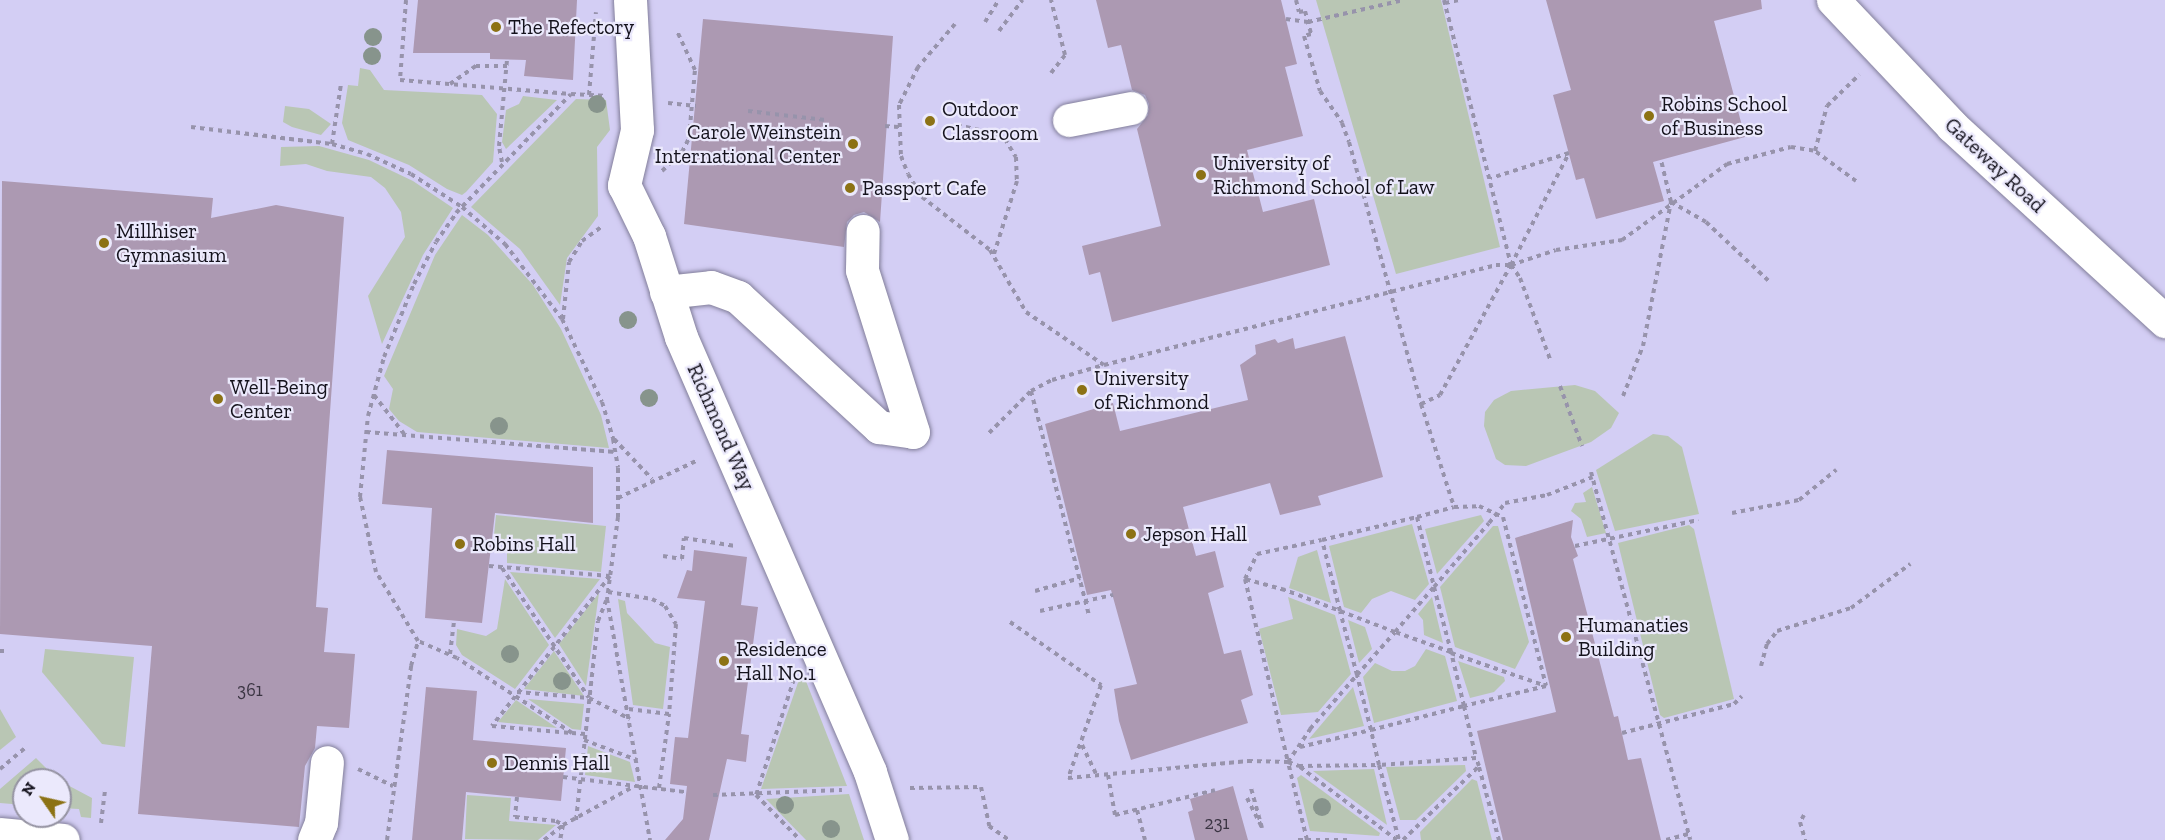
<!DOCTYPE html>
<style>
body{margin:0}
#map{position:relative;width:2165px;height:840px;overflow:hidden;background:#dedaf9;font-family:"Zilla Slab",serif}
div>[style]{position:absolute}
.built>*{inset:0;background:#d3cef4}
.green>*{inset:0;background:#b9c6b4}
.building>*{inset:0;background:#ac99b2}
.path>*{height:4px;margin-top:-2px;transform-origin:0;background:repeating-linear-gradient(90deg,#9793ab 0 4.5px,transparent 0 9px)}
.roads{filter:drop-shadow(0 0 2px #827e9a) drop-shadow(0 0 2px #827e9a)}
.minor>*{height:33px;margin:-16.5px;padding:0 16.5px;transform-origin:16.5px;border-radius:16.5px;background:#fff}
.trees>*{width:18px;height:18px;margin:-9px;border-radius:50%;background:#87948c}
.dots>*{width:16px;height:16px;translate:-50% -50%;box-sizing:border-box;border:3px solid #ebe9fc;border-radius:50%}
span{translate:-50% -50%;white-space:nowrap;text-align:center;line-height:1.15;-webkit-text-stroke:4.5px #ebe9fc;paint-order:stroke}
.number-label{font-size:18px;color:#3a3442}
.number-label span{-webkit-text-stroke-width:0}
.poi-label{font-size:21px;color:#14121c}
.left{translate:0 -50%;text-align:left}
.right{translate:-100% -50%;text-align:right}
.street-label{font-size:21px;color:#14121c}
.north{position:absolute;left:12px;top:768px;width:60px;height:60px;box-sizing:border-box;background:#ebe9fc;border:2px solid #9593a2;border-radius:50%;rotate:304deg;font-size:16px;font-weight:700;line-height:24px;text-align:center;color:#14121c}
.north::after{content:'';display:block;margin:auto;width:21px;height:27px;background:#8c7215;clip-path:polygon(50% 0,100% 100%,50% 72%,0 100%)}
</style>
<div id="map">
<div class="built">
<i style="clip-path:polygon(evenodd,0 0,2165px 0,2165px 840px,0 840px,0 0,24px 780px,60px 780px,60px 816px,24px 816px,24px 780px)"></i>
</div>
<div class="green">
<i style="clip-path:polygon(1316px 0,1441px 0,1500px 247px,1396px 274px)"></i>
<i style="clip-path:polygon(360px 68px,370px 70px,384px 90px,482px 95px,497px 114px,493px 162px,466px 192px,462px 195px,447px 189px,409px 165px,348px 140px,342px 123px,348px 85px,358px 86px)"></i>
<i style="clip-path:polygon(523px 96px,557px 100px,506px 149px,502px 142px,506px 110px,519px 104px)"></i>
<i style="clip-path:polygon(576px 99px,606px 100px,610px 130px,597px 147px,598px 216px,567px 258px,560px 305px,520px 249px,471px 207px)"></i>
<i style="clip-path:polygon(285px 106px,309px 109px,331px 124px,321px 135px,292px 127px,283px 122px)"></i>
<i style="clip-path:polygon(319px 146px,369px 160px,413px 181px,453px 208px,423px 255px,382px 344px,368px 296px,405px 237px,401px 212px,385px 188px,371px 177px,327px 171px,306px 164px,280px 166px,281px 147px)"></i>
<i style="clip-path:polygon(462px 215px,488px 235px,533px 285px,561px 329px,601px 415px,609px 448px,417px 432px,399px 421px,389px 409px,393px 389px,384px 376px,435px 255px)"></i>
<i style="clip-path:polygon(1575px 385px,1595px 391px,1619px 413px,1611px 428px,1591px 442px,1526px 466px,1505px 465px,1496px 459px,1484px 426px,1485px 412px,1494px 400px,1511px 391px)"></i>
<i style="clip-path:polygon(1653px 434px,1668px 436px,1682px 447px,1699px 514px,1615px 531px,1596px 470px)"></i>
<i style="clip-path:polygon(1592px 487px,1606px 533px,1587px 537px,1581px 519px,1571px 511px,1575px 503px,1586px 502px,1583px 493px)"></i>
<i style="clip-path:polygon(496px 515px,606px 526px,601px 572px,507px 563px,507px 548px,494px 535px)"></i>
<i style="clip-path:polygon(1481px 515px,1484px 521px,1437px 574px,1425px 529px)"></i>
<i style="clip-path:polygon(1412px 524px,1429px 584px,1415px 600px,1391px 591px,1372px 599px,1361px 613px,1344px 607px,1329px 546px)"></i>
<i style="clip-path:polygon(1689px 525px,1694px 529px,1734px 699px,1664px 718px,1660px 715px,1618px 543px)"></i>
<i style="clip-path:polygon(1493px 526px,1498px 526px,1529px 642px,1515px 669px,1455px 647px,1440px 587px)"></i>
<i style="clip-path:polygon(1317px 550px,1331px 603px,1289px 588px,1298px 557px)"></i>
<i style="clip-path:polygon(510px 572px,600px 579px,555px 638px)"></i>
<i style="clip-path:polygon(505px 579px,549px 645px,515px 689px,462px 655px,456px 645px,457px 629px,486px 636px,497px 629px)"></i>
<i style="clip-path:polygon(599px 593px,586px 686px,559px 644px)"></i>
<i style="clip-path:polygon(1288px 597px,1335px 615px,1351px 674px,1318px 712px,1281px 715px,1259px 629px,1293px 619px)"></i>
<i style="clip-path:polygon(1432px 597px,1443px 643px,1424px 635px,1423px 620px,1418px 614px)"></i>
<i style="clip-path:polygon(618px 599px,625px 601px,627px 613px,655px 643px,670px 647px,663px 709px,633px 705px)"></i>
<i style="clip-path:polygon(1348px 620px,1365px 627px,1372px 649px,1359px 663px)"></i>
<i style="clip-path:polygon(45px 649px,134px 657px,125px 747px,102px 744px,42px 672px)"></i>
<i style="clip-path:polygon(1426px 649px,1445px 656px,1457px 701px,1374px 723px,1363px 677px,1375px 663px,1392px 671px,1405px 671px,1415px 666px)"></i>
<i style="clip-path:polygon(554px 651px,584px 696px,524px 689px)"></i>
<i style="clip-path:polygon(1458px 661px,1504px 677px,1505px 681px,1494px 692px,1470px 698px)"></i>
<i style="clip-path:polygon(802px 671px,847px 786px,761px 789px)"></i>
<i style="clip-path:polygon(1353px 687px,1364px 726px,1309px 739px)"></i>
<i style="clip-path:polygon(528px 699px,584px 704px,581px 730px,572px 729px)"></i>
<i style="clip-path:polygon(516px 700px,557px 728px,498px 722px)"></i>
<i style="clip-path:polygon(0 709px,16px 737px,0 750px)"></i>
<i style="clip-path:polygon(588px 746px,630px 762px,635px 782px,585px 775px)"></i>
<i style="clip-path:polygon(36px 758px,58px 780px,24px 780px,24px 805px,0 803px,0 789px)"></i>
<i style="clip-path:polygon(1465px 765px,1466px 771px,1416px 820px,1400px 820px,1386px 767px)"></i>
<i style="clip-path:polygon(1374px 769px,1387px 825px,1313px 771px)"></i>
<i style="clip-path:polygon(1301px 775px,1380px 833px,1379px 836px,1310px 831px,1297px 778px)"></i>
<i style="clip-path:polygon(1472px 779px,1477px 781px,1492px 840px,1421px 840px,1420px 832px)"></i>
<i style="clip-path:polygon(60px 781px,92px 798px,91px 818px,81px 817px,79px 809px,60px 808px)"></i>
<i style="clip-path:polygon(849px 794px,864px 840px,806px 840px,766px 799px)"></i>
<i style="clip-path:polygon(467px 795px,511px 798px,509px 821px,556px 825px,538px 840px,465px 839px)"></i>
</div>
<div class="building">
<i style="clip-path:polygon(418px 0,577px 0,573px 80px,524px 76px,526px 60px,490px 59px,490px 53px,413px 53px)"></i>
<i style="clip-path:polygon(1096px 0,1281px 0,1297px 64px,1285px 67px,1303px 136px,1247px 150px,1263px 212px,1314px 199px,1330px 265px,1112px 322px,1100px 272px,1089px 275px,1082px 246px,1161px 226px,1137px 129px,1148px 115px,1149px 104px,1145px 95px,1132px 90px,1121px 45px,1108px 48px)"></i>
<i style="clip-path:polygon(1546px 0,1761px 0,1762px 9px,1714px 21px,1745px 137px,1653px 162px,1664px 201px,1596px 219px,1584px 178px,1576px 180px,1553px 95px,1571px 90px)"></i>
<i style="clip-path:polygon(703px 19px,893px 36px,880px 222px,864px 212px,854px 215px,847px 222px,844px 247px,684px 224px)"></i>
<i style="clip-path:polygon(2px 181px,213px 198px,211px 218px,276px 205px,344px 217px,316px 607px,328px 608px,324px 652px,355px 654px,349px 728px,317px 726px,315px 748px,305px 766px,299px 827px,138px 814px,152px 646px,0 634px)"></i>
<i style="clip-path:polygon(1345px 336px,1383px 477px,1318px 496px,1321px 505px,1280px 515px,1270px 483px,1183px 507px,1196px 556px,1215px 551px,1224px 587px,1208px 593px,1224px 654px,1241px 650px,1253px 695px,1241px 700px,1248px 723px,1131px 760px,1119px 721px,1114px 689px,1137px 684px,1111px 590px,1087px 595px,1045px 424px,1113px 403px,1120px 431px,1248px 400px,1240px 365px,1256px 354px,1255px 345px,1275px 339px,1278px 343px,1293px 338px,1295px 349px)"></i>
<i style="clip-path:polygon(387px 450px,593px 467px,593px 523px,495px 513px,482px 623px,425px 618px,432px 508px,382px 504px)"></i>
<i style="clip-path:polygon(1573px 520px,1571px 537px,1578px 556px,1573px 559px,1614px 717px,1618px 716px,1628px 760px,1641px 758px,1661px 840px,1503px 840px,1477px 731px,1556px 712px,1515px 538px)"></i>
<i style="clip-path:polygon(694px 550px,747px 557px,741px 605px,758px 607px,741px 734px,749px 735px,746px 762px,727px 759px,709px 840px,665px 840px,683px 819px,687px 786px,670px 784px,675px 737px,688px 738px,705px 601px,677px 598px,687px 570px,692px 571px)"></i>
<i style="clip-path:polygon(426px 687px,477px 691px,473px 740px,566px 748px,561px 801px,466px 792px,462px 840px,412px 840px)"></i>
<i style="clip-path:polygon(1233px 786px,1248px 840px,1195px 840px,1188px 812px,1193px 810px,1190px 799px)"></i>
</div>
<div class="path">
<i style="left:406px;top:0;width:80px;rotate:94.3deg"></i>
<i style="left:400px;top:80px;width:171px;rotate:4.7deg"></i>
<i style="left:1296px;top:0;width:12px;rotate:76deg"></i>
<i style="left:1299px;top:12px;width:6px;rotate:-9deg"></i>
<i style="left:1305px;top:11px;width:24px;rotate:75deg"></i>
<i style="left:1311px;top:34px;width:7px;rotate:164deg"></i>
<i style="left:1304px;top:36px;width:57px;rotate:73.8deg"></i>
<i style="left:1320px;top:91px;width:39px;rotate:55deg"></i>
<i style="left:1342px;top:123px;width:20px;rotate:70deg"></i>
<i style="left:1349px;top:142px;width:272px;rotate:74.6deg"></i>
<i style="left:1421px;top:404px;width:108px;rotate:72.2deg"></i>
<i style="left:1454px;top:507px;width:25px;rotate:-2deg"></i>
<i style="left:1479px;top:506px;width:26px;rotate:25deg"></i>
<i style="left:1503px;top:517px;width:174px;rotate:75.7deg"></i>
<i style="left:1546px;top:686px;width:84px;rotate:166.3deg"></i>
<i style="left:1464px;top:706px;width:53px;rotate:77deg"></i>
<i style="left:1444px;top:0;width:273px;rotate:75.8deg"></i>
<i style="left:1511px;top:265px;width:16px;rotate:55deg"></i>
<i style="left:1520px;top:278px;width:86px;rotate:69.7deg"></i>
<i style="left:1445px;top:3px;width:14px;rotate:-12deg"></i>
<i style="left:1286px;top:19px;width:22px;rotate:8deg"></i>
<i style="left:1308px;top:22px;width:98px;rotate:-13deg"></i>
<i style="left:985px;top:22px;width:26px;rotate:-58deg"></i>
<i style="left:955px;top:24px;width:57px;rotate:130.7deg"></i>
<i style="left:918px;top:67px;width:42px;rotate:116.6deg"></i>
<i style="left:899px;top:105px;width:51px;rotate:87.8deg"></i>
<i style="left:901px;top:156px;width:19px;rotate:69deg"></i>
<i style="left:908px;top:174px;width:27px;rotate:59deg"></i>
<i style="left:922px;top:197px;width:86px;rotate:37.9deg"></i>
<i style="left:990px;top:250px;width:72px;rotate:59.9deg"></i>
<i style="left:1026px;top:312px;width:94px;rotate:34.2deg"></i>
<i style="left:1104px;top:365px;width:405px;rotate:-14.3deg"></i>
<i style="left:1496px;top:265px;width:15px"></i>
<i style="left:1511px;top:265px;width:126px;rotate:-62.6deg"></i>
<i style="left:1569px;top:153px;width:82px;rotate:162.2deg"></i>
<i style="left:999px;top:31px;width:39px;rotate:-53deg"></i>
<i style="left:1051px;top:73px;width:23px;rotate:-52deg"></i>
<i style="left:1065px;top:55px;width:57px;rotate:-104.3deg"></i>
<i style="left:450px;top:84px;width:32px;rotate:-35deg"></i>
<i style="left:476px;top:66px;width:31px"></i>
<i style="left:589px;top:95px;width:83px;rotate:-85.2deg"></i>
<i style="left:668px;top:103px;width:28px;rotate:6deg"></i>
<i style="left:748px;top:111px;width:78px;rotate:6.7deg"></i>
<i style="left:957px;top:125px;width:41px;rotate:12.7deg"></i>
<i style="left:997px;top:134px;width:9px;rotate:32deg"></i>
<i style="left:1005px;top:139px;width:21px;rotate:59deg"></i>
<i style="left:1016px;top:157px;width:24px;rotate:88deg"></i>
<i style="left:1017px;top:181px;width:77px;rotate:107.5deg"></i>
<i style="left:885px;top:126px;width:13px;rotate:4deg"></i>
<i style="left:191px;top:127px;width:142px;rotate:6.9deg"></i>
<i style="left:332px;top:144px;width:36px;rotate:16deg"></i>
<i style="left:367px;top:154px;width:48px;rotate:24.4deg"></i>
<i style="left:411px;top:174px;width:61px;rotate:32.9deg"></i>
<i style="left:462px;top:207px;width:57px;rotate:40.7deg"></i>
<i style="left:505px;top:244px;width:94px;rotate:52.8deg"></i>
<i style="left:562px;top:319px;width:92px;rotate:64.3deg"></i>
<i style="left:602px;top:402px;width:39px;rotate:73deg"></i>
<i style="left:613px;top:439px;width:29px;rotate:80deg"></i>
<i style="left:618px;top:468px;width:49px;rotate:90deg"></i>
<i style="left:618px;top:517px;width:83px;rotate:97.6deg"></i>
<i style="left:607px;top:599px;width:245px;rotate:79.9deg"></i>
<i style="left:332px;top:144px;width:61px;rotate:-81.5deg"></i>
<i style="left:502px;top:162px;width:16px;rotate:-101deg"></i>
<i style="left:499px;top:146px;width:86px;rotate:-84.7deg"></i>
<i style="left:662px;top:171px;width:28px;rotate:-44deg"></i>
<i style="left:682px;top:152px;width:16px;rotate:-63deg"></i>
<i style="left:689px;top:138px;width:68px;rotate:-85deg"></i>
<i style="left:695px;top:70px;width:43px;rotate:-114.8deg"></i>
<i style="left:1856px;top:181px;width:51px;rotate:-143.8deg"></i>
<i style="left:1815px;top:151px;width:47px;rotate:-75.1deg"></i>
<i style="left:1827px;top:106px;width:45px;rotate:-44.1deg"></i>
<i style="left:1671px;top:202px;width:40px;rotate:29.7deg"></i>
<i style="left:1706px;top:222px;width:89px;rotate:43.2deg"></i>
<i style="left:563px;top:319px;width:57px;rotate:-84deg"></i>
<i style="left:569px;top:262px;width:25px;rotate:-58deg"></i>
<i style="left:582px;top:241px;width:24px;rotate:-36deg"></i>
<i style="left:1560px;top:386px;width:64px;rotate:69.9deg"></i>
<i style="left:1031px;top:391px;width:231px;rotate:75.5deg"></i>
<i style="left:374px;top:395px;width:49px;rotate:52.4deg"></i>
<i style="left:1623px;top:396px;width:54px;rotate:-68.2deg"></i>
<i style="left:1643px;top:346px;width:147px;rotate:-79deg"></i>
<i style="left:1671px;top:202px;width:43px;rotate:-103.4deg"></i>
<i style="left:1421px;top:404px;width:21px;rotate:-25deg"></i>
<i style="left:1440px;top:395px;width:148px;rotate:-61.4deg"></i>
<i style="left:1511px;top:265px;width:47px;rotate:-18.4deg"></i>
<i style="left:1556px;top:250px;width:67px;rotate:-8.6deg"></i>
<i style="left:1622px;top:240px;width:130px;rotate:-35.9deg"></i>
<i style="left:1727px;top:164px;width:66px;rotate:-14.9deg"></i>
<i style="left:1791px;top:147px;width:24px;rotate:9deg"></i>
<i style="left:366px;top:432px;width:250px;rotate:4.6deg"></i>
<i style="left:989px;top:433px;width:59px;rotate:-45deg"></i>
<i style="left:1031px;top:391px;width:24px;rotate:-28deg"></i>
<i style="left:1052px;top:380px;width:54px;rotate:-16.1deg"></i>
<i style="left:614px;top:439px;width:55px;rotate:46.5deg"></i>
<i style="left:1591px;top:472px;width:381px;rotate:74.9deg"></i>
<i style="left:618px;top:498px;width:89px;rotate:-25.4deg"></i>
<i style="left:1732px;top:513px;width:68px;rotate:-11deg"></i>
<i style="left:1799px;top:500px;width:48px;rotate:-39deg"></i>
<i style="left:1417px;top:517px;width:38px;rotate:-15deg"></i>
<i style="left:1575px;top:546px;width:126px;rotate:-11.9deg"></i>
<i style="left:663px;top:556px;width:19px;rotate:9deg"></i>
<i style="left:682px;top:559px;width:21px;rotate:-85deg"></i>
<i style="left:684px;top:538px;width:52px;rotate:8.9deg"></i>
<i style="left:489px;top:566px;width:121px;rotate:4.7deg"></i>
<i style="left:610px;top:576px;width:191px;rotate:128.2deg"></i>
<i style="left:492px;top:726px;width:79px;rotate:5.1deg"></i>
<i style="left:502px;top:568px;width:156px;rotate:56.2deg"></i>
<i style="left:589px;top:698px;width:46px;rotate:27.1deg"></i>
<i style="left:1245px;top:579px;width:28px;rotate:-64deg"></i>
<i style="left:1257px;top:554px;width:66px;rotate:-12.2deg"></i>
<i style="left:1035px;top:591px;width:47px;rotate:-16.1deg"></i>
<i style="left:608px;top:592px;width:45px;rotate:9deg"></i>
<i style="left:652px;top:599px;width:15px;rotate:28deg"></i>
<i style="left:665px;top:606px;width:21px;rotate:59deg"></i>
<i style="left:676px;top:624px;width:90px;rotate:94.4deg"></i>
<i style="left:669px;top:714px;width:41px;rotate:-173deg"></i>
<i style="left:1040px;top:611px;width:75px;rotate:-12.4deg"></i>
<i style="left:1010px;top:622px;width:111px;rotate:34.7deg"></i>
<i style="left:1101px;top:685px;width:99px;rotate:109.5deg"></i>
<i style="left:1068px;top:778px;width:181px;rotate:-5.4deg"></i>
<i style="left:1248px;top:761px;width:40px;rotate:1.4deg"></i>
<i style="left:0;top:651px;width:8px"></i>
<i style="left:1451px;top:653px;width:101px;rotate:19.2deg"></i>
<i style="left:450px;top:654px;width:33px;rotate:-83deg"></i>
<i style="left:1761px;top:666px;width:23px;rotate:-75deg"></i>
<i style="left:1767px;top:644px;width:16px;rotate:-52deg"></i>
<i style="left:1777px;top:631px;width:77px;rotate:-17.3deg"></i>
<i style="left:1851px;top:608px;width:74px;rotate:-36.7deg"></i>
<i style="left:794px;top:679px;width:122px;rotate:108.1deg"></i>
<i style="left:756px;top:795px;width:63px;rotate:45.6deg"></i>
<i style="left:517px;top:692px;width:72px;rotate:4.8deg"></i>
<i style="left:1622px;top:733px;width:116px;rotate:-14.5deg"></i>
<i style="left:1734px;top:704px;width:11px;rotate:-45deg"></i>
<i style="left:585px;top:734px;width:13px;rotate:-176deg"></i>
<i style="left:572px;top:733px;width:137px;rotate:-146.9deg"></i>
<i style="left:457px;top:658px;width:43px;rotate:-156.4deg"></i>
<i style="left:418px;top:641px;width:81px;rotate:-121.3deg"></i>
<i style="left:376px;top:572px;width:77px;rotate:-102deg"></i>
<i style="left:360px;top:497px;width:81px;rotate:-84.4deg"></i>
<i style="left:368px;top:416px;width:61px;rotate:-74.8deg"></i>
<i style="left:384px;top:357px;width:79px;rotate:-67.7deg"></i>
<i style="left:414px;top:284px;width:47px;rotate:-62.4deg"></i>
<i style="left:436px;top:242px;width:35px;rotate:-55deg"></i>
<i style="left:456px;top:213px;width:165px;rotate:-46deg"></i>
<i style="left:571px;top:94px;width:33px;rotate:3deg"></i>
<i style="left:584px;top:740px;width:57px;rotate:20.7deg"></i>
<i style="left:1082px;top:745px;width:34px;rotate:64deg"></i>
<i style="left:1300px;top:747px;width:73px;rotate:-13.5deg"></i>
<i style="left:1371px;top:730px;width:57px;rotate:-104.3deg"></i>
<i style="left:1357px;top:675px;width:66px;rotate:-104.9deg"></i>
<i style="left:1340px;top:611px;width:73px;rotate:-104.2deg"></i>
<i style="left:1322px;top:540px;width:98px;rotate:-13.6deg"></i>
<i style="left:1417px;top:517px;width:72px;rotate:76.3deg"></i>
<i style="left:1434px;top:587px;width:67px;rotate:75.3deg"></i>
<i style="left:1451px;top:652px;width:59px;rotate:-160.3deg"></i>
<i style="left:1395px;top:632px;width:118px;rotate:-159.1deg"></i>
<i style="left:1285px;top:590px;width:41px;rotate:-164.6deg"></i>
<i style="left:1245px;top:579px;width:188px;rotate:76.8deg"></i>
<i style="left:1288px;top:762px;width:40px;rotate:-56deg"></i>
<i style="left:1310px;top:729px;width:72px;rotate:-49deg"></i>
<i style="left:1357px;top:675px;width:57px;rotate:-48.5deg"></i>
<i style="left:1395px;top:632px;width:60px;rotate:-49.1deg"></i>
<i style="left:1434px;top:587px;width:84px;rotate:-49.3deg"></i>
<i style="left:1489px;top:523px;width:26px;rotate:-51deg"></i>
<i style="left:1505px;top:503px;width:43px;rotate:-10.8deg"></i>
<i style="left:1547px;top:495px;width:49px;rotate:-21.4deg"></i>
<i style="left:1300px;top:767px;width:121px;rotate:37deg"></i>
<i style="left:1479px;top:767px;width:76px;rotate:74.7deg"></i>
<i style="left:0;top:769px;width:35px;rotate:-40deg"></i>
<i style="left:358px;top:769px;width:39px;rotate:26deg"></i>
<i style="left:1108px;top:775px;width:41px;rotate:80.1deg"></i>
<i style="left:1115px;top:815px;width:103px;rotate:-14deg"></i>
<i style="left:563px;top:777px;width:124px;rotate:7deg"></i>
<i style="left:659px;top:788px;width:75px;rotate:-82.3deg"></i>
<i style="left:910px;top:788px;width:71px;rotate:-0.8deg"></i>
<i style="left:981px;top:787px;width:40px;rotate:78deg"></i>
<i style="left:989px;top:826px;width:24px;rotate:35deg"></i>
<i style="left:713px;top:795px;width:129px;rotate:-2.2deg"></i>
<i style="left:517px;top:797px;width:20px;rotate:96deg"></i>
<i style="left:515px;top:817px;width:41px;rotate:5.6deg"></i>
<i style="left:556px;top:821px;width:8px;rotate:30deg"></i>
<i style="left:563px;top:825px;width:15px;rotate:101deg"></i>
<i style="left:1247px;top:798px;width:34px;rotate:63deg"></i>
<i style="left:1262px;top:828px;width:41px;rotate:-105.4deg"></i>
<i style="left:1137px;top:810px;width:31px;rotate:75deg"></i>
<i style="left:1804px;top:815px;width:8px;rotate:120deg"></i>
<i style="left:1800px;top:822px;width:19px;rotate:74deg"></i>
<i style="left:576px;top:820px;width:200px;rotate:-83.7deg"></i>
<i style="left:598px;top:621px;width:22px;rotate:-68deg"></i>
<i style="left:101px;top:823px;width:33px;rotate:-83deg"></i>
<i style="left:387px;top:840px;width:176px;rotate:-82.1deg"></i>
<i style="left:411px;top:666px;width:26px;rotate:-74deg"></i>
<i style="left:544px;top:840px;width:24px;rotate:-38deg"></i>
<i style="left:563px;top:825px;width:80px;rotate:-28.5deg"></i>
<i style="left:1298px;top:840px;width:52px"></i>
<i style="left:1307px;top:840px;width:80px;rotate:-103.7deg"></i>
<i style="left:1288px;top:762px;width:12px;rotate:20deg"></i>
<i style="left:1299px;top:766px;width:80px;rotate:-0.7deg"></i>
<i style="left:1379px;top:765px;width:78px;rotate:75.1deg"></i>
<i style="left:1403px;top:840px;width:106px;rotate:-44.2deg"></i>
<i style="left:1479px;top:766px;width:9px;rotate:-111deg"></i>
<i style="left:1476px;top:758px;width:97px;rotate:175.9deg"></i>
<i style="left:1379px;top:765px;width:36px;rotate:-103deg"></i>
<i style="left:1371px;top:730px;width:96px;rotate:-14.5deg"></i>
<i style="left:1464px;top:706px;width:56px;rotate:-103.5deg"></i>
<i style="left:1666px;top:840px;width:23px;rotate:-15deg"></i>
</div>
<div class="roads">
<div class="minor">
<i style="left:630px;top:0;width:130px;rotate:86.9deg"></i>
<i style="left:637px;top:130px;width:57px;rotate:103.3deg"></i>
<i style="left:624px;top:185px;width:57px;rotate:63.9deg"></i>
<i style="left:649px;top:236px;width:106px;rotate:72.4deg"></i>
<i style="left:681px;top:337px;width:474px;rotate:66.5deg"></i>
<i style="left:870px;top:772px;width:71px;rotate:72.1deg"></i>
<i style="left:1833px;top:0;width:173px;rotate:46.6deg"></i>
<i style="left:1952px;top:126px;width:289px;rotate:42.5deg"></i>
<i style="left:1069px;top:120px;width:63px;rotate:-11deg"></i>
<i style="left:666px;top:292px;width:45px;rotate:-6.3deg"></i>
<i style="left:711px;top:287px;width:29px;rotate:20deg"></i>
<i style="left:738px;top:297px;width:192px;rotate:42.7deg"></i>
<i style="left:879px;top:427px;width:34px;rotate:8deg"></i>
<i style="left:913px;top:432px;width:170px;rotate:-107.5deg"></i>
<i style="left:862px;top:270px;width:39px;rotate:-89deg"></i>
<i style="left:0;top:834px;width:63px;rotate:5.4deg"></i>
<i style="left:314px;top:840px;width:18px;rotate:-68deg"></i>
<i style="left:321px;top:823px;width:61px;rotate:-84.4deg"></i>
</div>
</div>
<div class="trees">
<i style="left:373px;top:37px"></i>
<i style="left:372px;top:56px"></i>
<i style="left:597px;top:104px"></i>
<i style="left:628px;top:320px"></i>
<i style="left:649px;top:398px"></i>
<i style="left:499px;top:426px"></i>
<i style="left:510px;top:654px"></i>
<i style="left:562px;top:681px"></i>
<i style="left:785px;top:805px"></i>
<i style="left:1322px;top:807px"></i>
<i style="left:831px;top:829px"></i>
</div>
<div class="dots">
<i style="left:496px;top:27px;background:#8c7215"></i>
<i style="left:1649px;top:116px;background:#8c7215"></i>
<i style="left:930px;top:121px;background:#8c7215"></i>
<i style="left:853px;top:144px;background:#8c7215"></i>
<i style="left:1201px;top:175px;background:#8c7215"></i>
<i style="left:850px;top:188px;background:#8c7215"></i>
<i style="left:104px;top:243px;background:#8c7215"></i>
<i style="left:1082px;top:390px;background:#8c7215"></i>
<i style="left:218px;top:399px;background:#8c7215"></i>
<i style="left:1131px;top:534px;background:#8c7215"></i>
<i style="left:460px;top:544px;background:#8c7215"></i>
<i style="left:1566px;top:637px;background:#8c7215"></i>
<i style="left:724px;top:661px;background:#8c7215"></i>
<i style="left:492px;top:763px;background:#8c7215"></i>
</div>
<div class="number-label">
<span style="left:250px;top:690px">361</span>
<span style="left:1217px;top:823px">231</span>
</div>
<div class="poi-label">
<span class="left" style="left:508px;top:27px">The Refectory</span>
<span class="left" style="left:1661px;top:116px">Robins School<br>of Business</span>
<span class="left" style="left:942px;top:121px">Outdoor<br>Classroom</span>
<span class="right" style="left:841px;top:144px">Carole Weinstein<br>International Center</span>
<span class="left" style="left:1213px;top:175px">University of<br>Richmond School of Law</span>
<span class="left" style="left:862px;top:188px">Passport Cafe</span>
<span class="left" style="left:116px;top:243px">Millhiser<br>Gymnasium</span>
<span class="left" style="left:1094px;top:390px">University<br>of Richmond</span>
<span class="left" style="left:230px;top:399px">Well-Being<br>Center</span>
<span class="left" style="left:1143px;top:534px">Jepson Hall</span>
<span class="left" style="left:472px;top:544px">Robins Hall</span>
<span class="left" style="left:1578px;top:637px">Humanaties<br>Building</span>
<span class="left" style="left:736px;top:661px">Residence<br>Hall No.1</span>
<span class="left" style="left:504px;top:763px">Dennis Hall</span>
</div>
<div class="street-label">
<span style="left:1995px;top:165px;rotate:43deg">Gateway Road</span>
<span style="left:721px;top:427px;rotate:66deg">Richmond Way</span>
</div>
<div class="north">N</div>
</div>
